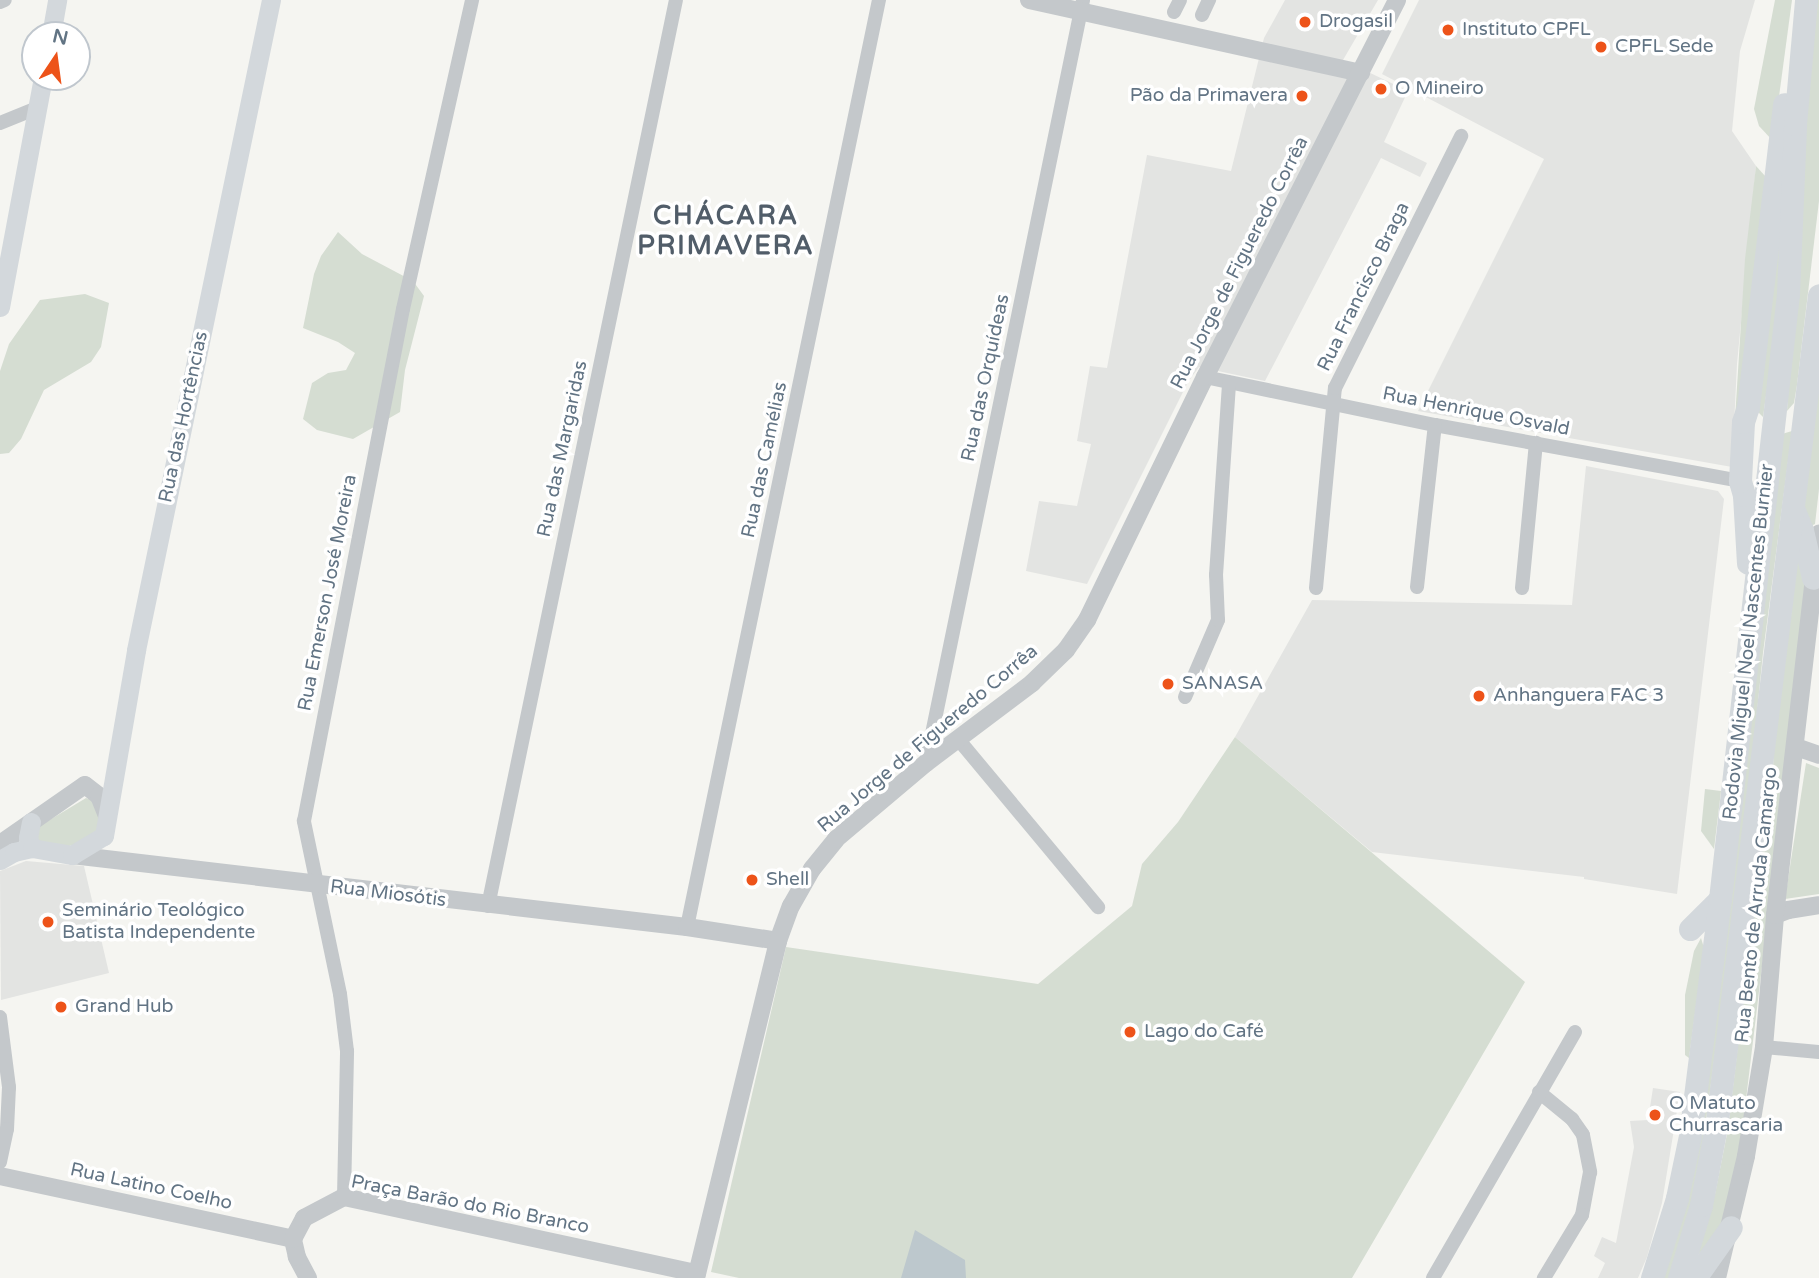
<!DOCTYPE html>
<meta charset="utf-8">
<style>
body{margin:0}
#map{position:relative;width:1819px;height:1278px;overflow:hidden;background:#f5f5f1;font-family:"Varela Round",sans-serif}
div>[style]{position:absolute}
.built>*{inset:0;background:#e3e4e2}
.green>*{inset:0;background:#d5ddd2}
.water>*{inset:0;background:#bdc8cd}
.minor>*{height:14px;margin:-7px;padding:0 7px;transform-origin:7px;border-radius:7px;background:#c4c8cb}
.tertiary>*{height:18px;margin:-9px;padding:0 9px;transform-origin:9px;border-radius:9px;background:#c4c8cb}
.secondary>*{height:19px;margin:-9.5px;padding:0 9.5px;transform-origin:9.5px;border-radius:9.5px;background:#d3d8dc}
.trunk>*{height:23px;margin:-11.5px;padding:0 11.5px;transform-origin:11.5px;border-radius:11.5px;background:#d3d8dc}
.dots>*{width:19px;height:19px;translate:-50% -50%;box-sizing:border-box;border:4px solid #fff;border-radius:50%}
span{translate:-50% -50%;white-space:nowrap;text-align:center;line-height:1.15;-webkit-text-stroke:7px #fff;paint-order:stroke}
.poi-label{font-size:19px;color:#627484}
.left{translate:0 -50%;text-align:left}
.right{translate:-100% -50%;text-align:right}
.street-label{font-size:19px;color:#627484}
.district-label{font-size:26px;color:#515d69;font-weight:700;letter-spacing:2px}
.north{position:absolute;left:21px;top:21px;width:70px;height:70px;box-sizing:border-box;background:#fff;border:2px solid #c0c7ce;border-radius:50%;rotate:13deg;font-size:19px;font-weight:700;line-height:28px;text-align:center;color:#627484}
.north::after{content:'';display:block;margin:auto;width:24px;height:32px;background:#ed5319;clip-path:polygon(50% 0,100% 100%,50% 72%,0 100%)}
</style>
<div id="map">
<div class="built">
<i style="clip-path:polygon(1285px 0,1378px 0,1343px 60px,1408px 91px,1384px 142px,1427px 163px,1420px 177px,1381px 158px,1265px 381px,1199px 367px,1188px 382px,1087px 584px,1026px 571px,1039px 501px,1077px 506px,1091px 444px,1077px 441px,1090px 366px,1107px 368px,1147px 155px,1231px 171px,1264px 38px)"></i>
<i style="clip-path:polygon(1419px 0,1755px 0,1740px 51px,1732px 131px,1756px 166px,1737px 364px,1732px 467px,1418px 411px,1544px 159px,1382px 74px)"></i>
<i style="clip-path:polygon(1586px 466px,1718px 491px,1724px 499px,1677px 894px,1584px 879px,1584px 877px,1372px 852px,1235px 737px,1312px 600px,1572px 605px)"></i>
<i style="clip-path:polygon(26px 861px,84px 866px,109px 973px,1px 1000px,0 871px)"></i>
<i style="clip-path:polygon(1653px 1088px,1680px 1092px,1662px 1203px,1647px 1257px,1638px 1278px,1598px 1278px,1605px 1263px,1594px 1256px,1602px 1237px,1616px 1243px,1634px 1147px,1630px 1121px,1648px 1120px)"></i>
</div>
<div class="green">
<i style="clip-path:polygon(1775px 0,1792px 0,1773px 141px,1759px 126px,1754px 109px)"></i>
<i style="clip-path:polygon(1813px 0,1819px 0,1819px 201px,1797px 385px,1794px 403px,1787px 411px)"></i>
<i style="clip-path:polygon(1756px 166px,1766px 177px,1732px 467px,1745px 259px)"></i>
<i style="clip-path:polygon(1779px 189px,1782px 283px,1763px 417px,1757px 411px)"></i>
<i style="clip-path:polygon(338px 232px,362px 254px,413px 281px,424px 296px,405px 370px,400px 412px,353px 439px,317px 430px,303px 419px,312px 383px,328px 373px,346px 370px,355px 353px,338px 342px,303px 328px,314px 274px,321px 256px)"></i>
<i style="clip-path:polygon(85px 294px,109px 303px,101px 347px,91px 362px,44px 390px,21px 439px,9px 453px,0 454px,0 371px,9px 344px,40px 300px)"></i>
<i style="clip-path:polygon(1819px 366px,1819px 489px,1815px 524px,1811px 526px,1801px 506px)"></i>
<i style="clip-path:polygon(1792px 431px,1763px 653px,1745px 830px,1696px 1195px,1670px 1278px,1659px 1278px,1782px 434px)"></i>
<i style="clip-path:polygon(1796px 540px,1807px 592px,1738px 1166px,1720px 1229px,1701px 1257px,1697px 1248px,1715px 1194px,1728px 1129px,1762px 845px,1770px 815px,1777px 701px,1791px 616px)"></i>
<i style="clip-path:polygon(1235px 737px,1525px 982px,1352px 1278px,739px 1278px,711px 1272px,786px 947px,1038px 984px,1132px 906px,1142px 864px,1178px 822px)"></i>
<i style="clip-path:polygon(1806px 763px,1819px 768px,1819px 894px,1785px 899px)"></i>
<i style="clip-path:polygon(1705px 789px,1721px 791px,1714px 849px,1701px 831px)"></i>
<i style="clip-path:polygon(86px 798px,95px 801px,99px 810px,99px 825px,93px 840px,61px 848px,33px 840px,33px 830px)"></i>
<i style="clip-path:polygon(1701px 938px,1704px 948px,1689px 1058px,1685px 1055px,1685px 995px,1694px 951px)"></i>
</div>
<div class="water">
<i style="clip-path:polygon(915px 1230px,965px 1260px,966px 1278px,901px 1278px)"></i>
</div>
<div class="minor">
<i style="left:0;top:2px;width:5px;rotate:-22deg"></i>
<i style="left:1174px;top:12px;width:13px;rotate:-63deg"></i>
<i style="left:1202px;top:15px;width:17px;rotate:-65deg"></i>
<i style="left:0;top:123px;width:40px;rotate:-22deg"></i>
<i style="left:1205px;top:377px;width:235px;rotate:11.8deg"></i>
<i style="left:1435px;top:425px;width:310px;rotate:10.4deg"></i>
<i style="left:1417px;top:587px;width:163px;rotate:-83.7deg"></i>
<i style="left:1316px;top:588px;width:201px;rotate:-84.6deg"></i>
<i style="left:1335px;top:388px;width:282px;rotate:-63.4deg"></i>
<i style="left:1522px;top:588px;width:146px;rotate:-84.5deg"></i>
<i style="left:1185px;top:697px;width:84px;rotate:-66.8deg"></i>
<i style="left:1218px;top:620px;width:45px;rotate:-92.5deg"></i>
<i style="left:1216px;top:575px;width:193px;rotate:-86.1deg"></i>
<i style="left:958px;top:739px;width:219px;rotate:50.2deg"></i>
<i style="left:926px;top:763px;width:779px;rotate:-78.37deg"></i>
<i style="left:488px;top:906px;width:925px;rotate:-78.28deg"></i>
<i style="left:687px;top:927px;width:947px;rotate:-78.3deg"></i>
<i style="left:0;top:1017px;width:71px;rotate:82.7deg"></i>
<i style="left:9px;top:1087px;width:42px;rotate:92.7deg"></i>
<i style="left:7px;top:1129px;width:34px;rotate:102deg"></i>
<i style="left:1764px;top:1047px;width:55px;rotate:5.2deg"></i>
<i style="left:1539px;top:1092px;width:43px;rotate:39.3deg"></i>
<i style="left:1572px;top:1119px;width:19px;rotate:55deg"></i>
<i style="left:1583px;top:1135px;width:38px;rotate:79deg"></i>
<i style="left:1590px;top:1172px;width:44px;rotate:100.5deg"></i>
<i style="left:1582px;top:1215px;width:74px;rotate:121.1deg"></i>
<i style="left:344px;top:1197px;width:146px;rotate:-88.8deg"></i>
<i style="left:347px;top:1051px;width:57px;rotate:-97deg"></i>
<i style="left:340px;top:994px;width:177px;rotate:-101.8deg"></i>
<i style="left:304px;top:821px;width:521px;rotate:-79.06deg"></i>
<i style="left:403px;top:309px;width:317px;rotate:-77.4deg"></i>
<i style="left:1433px;top:1278px;width:284px;rotate:-60deg"></i>
</div>
<div class="tertiary">
<i style="left:1029px;top:0;width:340px;rotate:12.4deg"></i>
<i style="left:1796px;top:747px;width:24px;rotate:19deg"></i>
<i style="left:0;top:844px;width:103px;rotate:-34.8deg"></i>
<i style="left:85px;top:785px;width:18px;rotate:38deg"></i>
<i style="left:99px;top:796px;width:22px;rotate:68deg"></i>
<i style="left:72px;top:855px;width:619px;rotate:6.68deg"></i>
<i style="left:687px;top:927px;width:92px;rotate:8.7deg"></i>
<i style="left:1775px;top:915px;width:14px;rotate:-21deg"></i>
<i style="left:1788px;top:910px;width:31px;rotate:-9deg"></i>
<i style="left:0;top:1176px;width:300px;rotate:12.1deg"></i>
<i style="left:308px;top:1278px;width:24px;rotate:-118deg"></i>
<i style="left:297px;top:1257px;width:18px;rotate:-103deg"></i>
<i style="left:293px;top:1239px;width:24px;rotate:-62deg"></i>
<i style="left:304px;top:1218px;width:45px;rotate:-27.7deg"></i>
<i style="left:344px;top:1197px;width:361px;rotate:12.2deg"></i>
<i style="left:696px;top:1278px;width:347px;rotate:-76.3deg"></i>
<i style="left:778px;top:941px;width:37px;rotate:-70deg"></i>
<i style="left:791px;top:906px;width:43px;rotate:-60.4deg"></i>
<i style="left:812px;top:869px;width:38px;rotate:-51deg"></i>
<i style="left:836px;top:839px;width:118px;rotate:-40.2deg"></i>
<i style="left:926px;top:763px;width:133px;rotate:-37deg"></i>
<i style="left:1032px;top:683px;width:47px;rotate:-44.1deg"></i>
<i style="left:1066px;top:650px;width:37px;rotate:-55deg"></i>
<i style="left:1087px;top:620px;width:270px;rotate:-64.1deg"></i>
<i style="left:1205px;top:377px;width:423px;rotate:-63deg"></i>
<i style="left:1717px;top:1278px;width:125px;rotate:-76.6deg"></i>
<i style="left:1746px;top:1156px;width:110px;rotate:-80.6deg"></i>
<i style="left:1764px;top:1047px;width:132px;rotate:-85.2deg"></i>
<i style="left:1775px;top:915px;width:384px;rotate:-83.4deg"></i>
</div>
<div class="secondary">
<i style="left:51px;top:35px;width:36px;rotate:-80deg"></i>
<i style="left:0;top:307px;width:234px;rotate:-79.4deg"></i>
<i style="left:31px;top:822px;width:16px;rotate:101deg"></i>
<i style="left:28px;top:838px;width:11px;rotate:68deg"></i>
<i style="left:0;top:860px;width:16px;rotate:-30deg"></i>
<i style="left:14px;top:852px;width:18px;rotate:-13deg"></i>
<i style="left:32px;top:848px;width:41px;rotate:9.9deg"></i>
<i style="left:72px;top:855px;width:37px;rotate:-31deg"></i>
<i style="left:104px;top:836px;width:189px;rotate:-80.2deg"></i>
<i style="left:136px;top:650px;width:664px;rotate:-78.27deg"></i>
</div>
<div class="trunk">
<i style="left:1793px;top:508px;width:24px;rotate:68deg"></i>
<i style="left:1802px;top:530px;width:49px;rotate:77.1deg"></i>
<i style="left:1748px;top:563px;width:68px;rotate:-93.4deg"></i>
<i style="left:1744px;top:495px;width:15px;rotate:-106deg"></i>
<i style="left:1740px;top:481px;width:59px;rotate:-87.1deg"></i>
<i style="left:1743px;top:422px;width:16px;rotate:-72deg"></i>
<i style="left:1748px;top:407px;width:305px;rotate:-83.2deg"></i>
<i style="left:1690px;top:929px;width:42px;rotate:-45deg"></i>
<i style="left:1652px;top:1278px;width:84px;rotate:-72.6deg"></i>
<i style="left:1677px;top:1198px;width:63px;rotate:-78.2deg"></i>
<i style="left:1690px;top:1136px;width:239px;rotate:-82.8deg"></i>
<i style="left:1720px;top:899px;width:609px;rotate:-83.59deg"></i>
<i style="left:1788px;top:294px;width:170px;rotate:-87.6deg"></i>
<i style="left:1795px;top:124px;width:124px;rotate:-84.9deg"></i>
<i style="left:1679px;top:1278px;width:76px;rotate:-73.2deg"></i>
<i style="left:1701px;top:1205px;width:86px;rotate:-79.2deg"></i>
<i style="left:1717px;top:1121px;width:832px;rotate:-82.96deg"></i>
<i style="left:1695px;top:1278px;width:62px;rotate:-54.8deg"></i>
</div>
<div class="dots">
<i style="left:1305px;top:22px;background:#ed5319"></i>
<i style="left:1448px;top:30px;background:#ed5319"></i>
<i style="left:1601px;top:47px;background:#ed5319"></i>
<i style="left:1381px;top:89px;background:#ed5319"></i>
<i style="left:1302px;top:96px;background:#ed5319"></i>
<i style="left:1168px;top:684px;background:#ed5319"></i>
<i style="left:1479px;top:696px;background:#ed5319"></i>
<i style="left:752px;top:880px;background:#ed5319"></i>
<i style="left:48px;top:922px;background:#ed5319"></i>
<i style="left:61px;top:1007px;background:#ed5319"></i>
<i style="left:1130px;top:1032px;background:#ed5319"></i>
<i style="left:1655px;top:1115px;background:#ed5319"></i>
</div>
<div class="poi-label">
<span class="left" style="left:1319px;top:22px">Drogasil</span>
<span class="left" style="left:1462px;top:30px">Instituto CPFL</span>
<span class="left" style="left:1615px;top:47px">CPFL Sede</span>
<span class="left" style="left:1395px;top:89px">O Mineiro</span>
<span class="right" style="left:1288px;top:96px">Pão da Primavera</span>
<span class="left" style="left:1182px;top:684px">SANASA</span>
<span class="left" style="left:1493px;top:696px">Anhanguera FAC 3</span>
<span class="left" style="left:766px;top:880px">Shell</span>
<span class="left" style="left:62px;top:922px">Seminário Teológico<br>Batista Independente</span>
<span class="left" style="left:75px;top:1007px">Grand Hub</span>
<span class="left" style="left:1144px;top:1032px">Lago do Café</span>
<span class="left" style="left:1669px;top:1115px">O Matuto<br>Churrascaria</span>
</div>
<div class="street-label">
<span style="left:1240px;top:263px;rotate:-63deg">Rua Jorge de Figueredo Corrêa</span>
<span style="left:1364px;top:287px;rotate:-64deg">Rua Francisco Braga</span>
<span style="left:986px;top:378px;rotate:-78deg">Rua das Orquídeas</span>
<span style="left:1476px;top:412px;rotate:11deg">Rua Henrique Osvald</span>
<span style="left:184px;top:417px;rotate:-78deg">Rua das Hortências</span>
<span style="left:563px;top:449px;rotate:-78deg">Rua das Margaridas</span>
<span style="left:765px;top:460px;rotate:-78deg">Rua das Camélias</span>
<span style="left:328px;top:593px;rotate:-79deg">Rua Emerson José Moreira</span>
<span style="left:1749px;top:642px;rotate:-84deg">Rodovia Miguel Noel Nascentes Burnier</span>
<span style="left:928px;top:739px;rotate:-40deg">Rua Jorge de Figueredo Corrêa</span>
<span style="left:388px;top:894px;rotate:7deg">Rua Miosótis</span>
<span style="left:1757px;top:905px;rotate:-84deg">Rua Bento de Arruda Camargo</span>
<span style="left:151px;top:1187px;rotate:12deg">Rua Latino Coelho</span>
<span style="left:470px;top:1205px;rotate:11deg">Praça Barão do Rio Branco</span>
</div>
<div class="district-label">
<span style="left:726px;top:231px">CHÁCARA<br>PRIMAVERA</span>
</div>
<div class="north">N</div>
</div>
